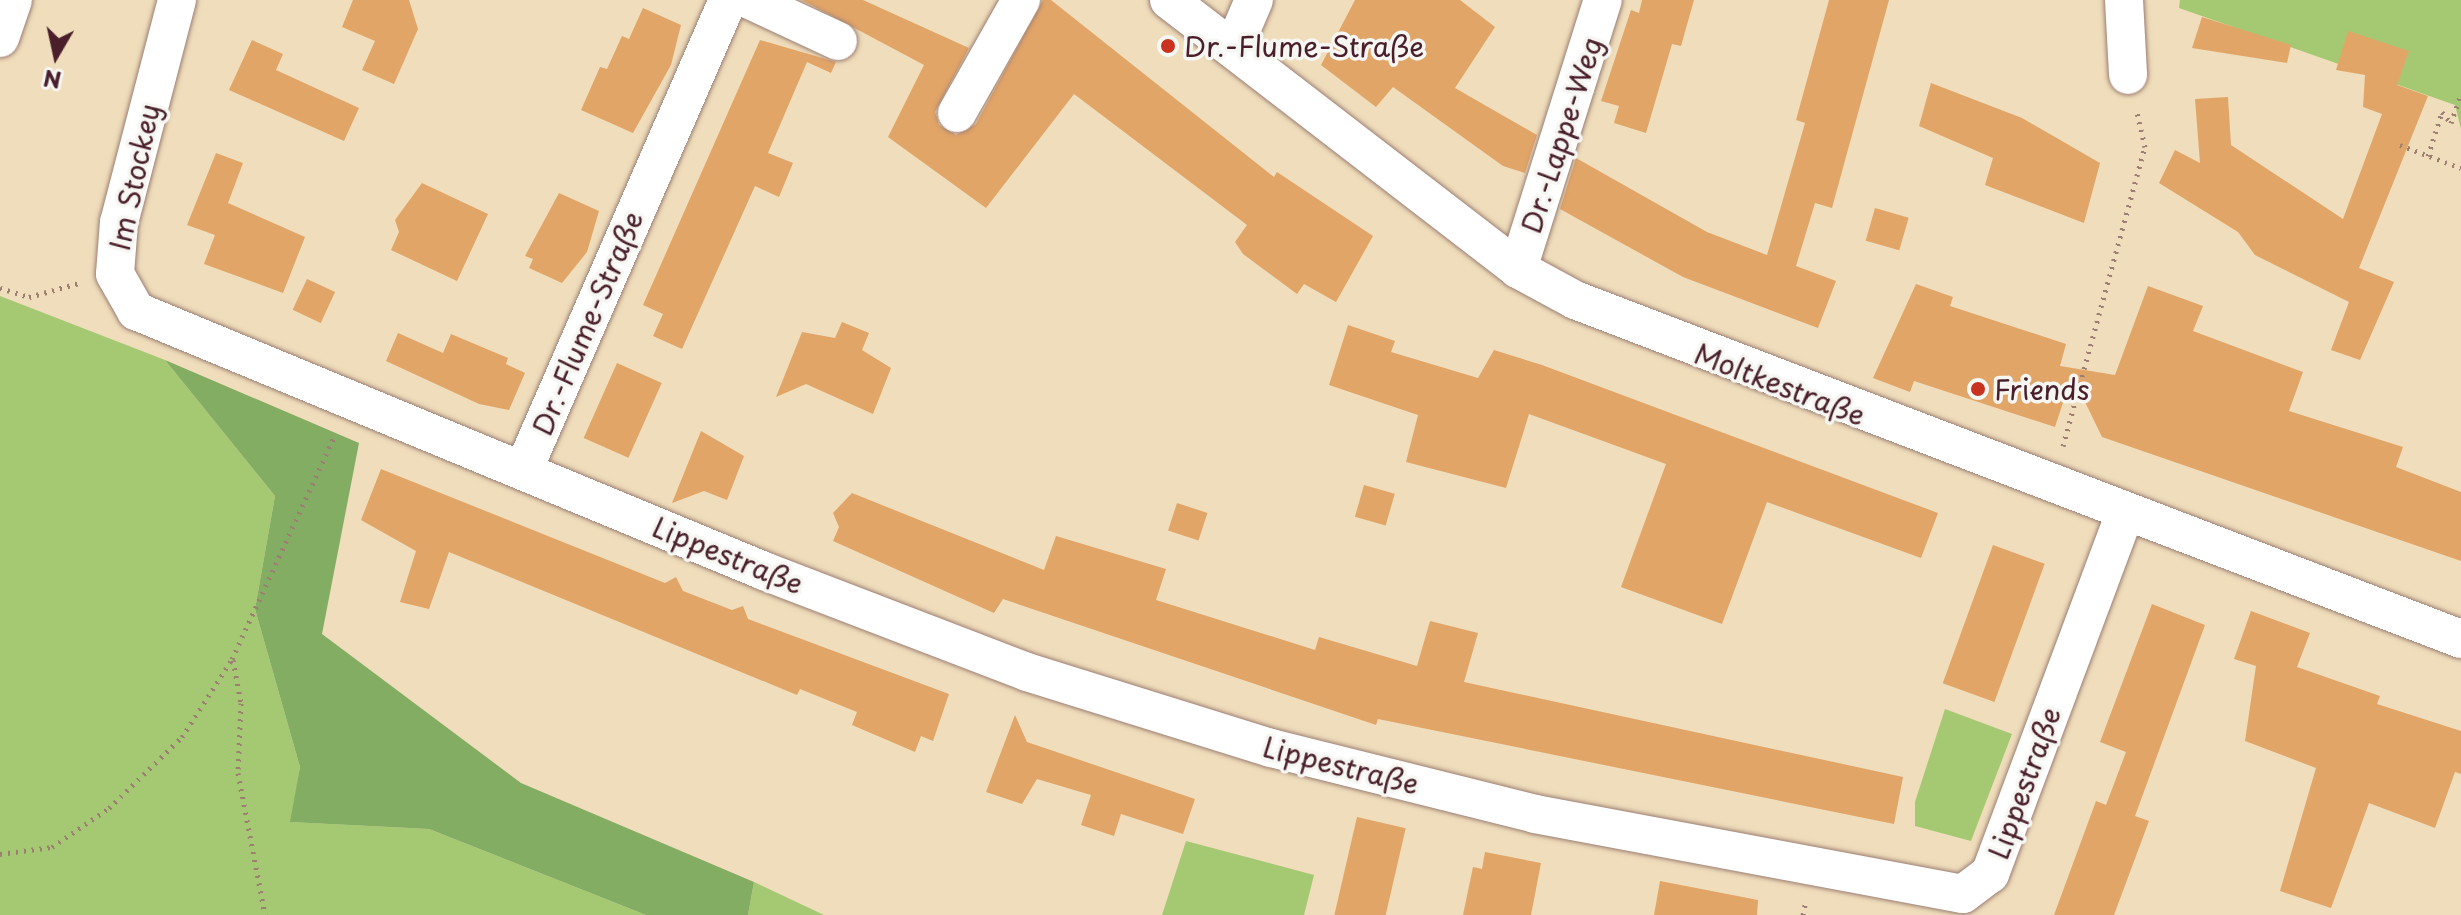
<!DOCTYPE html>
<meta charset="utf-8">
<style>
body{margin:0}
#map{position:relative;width:2461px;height:915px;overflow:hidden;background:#efddbb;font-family:"Playpen Sans",sans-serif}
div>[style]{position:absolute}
.green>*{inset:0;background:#a5c972}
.forest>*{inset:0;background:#84ad64}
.building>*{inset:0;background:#e2a568;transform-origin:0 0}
.path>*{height:5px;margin-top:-2.5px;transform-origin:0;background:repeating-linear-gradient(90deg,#9c7e73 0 2px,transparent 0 8px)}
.roads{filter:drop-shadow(0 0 2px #9c7e73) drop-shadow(0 0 2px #9c7e73)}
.minor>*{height:38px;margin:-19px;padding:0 19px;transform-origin:19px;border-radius:19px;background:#fff}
.dots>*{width:22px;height:22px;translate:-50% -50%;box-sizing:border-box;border:4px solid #f6f6f2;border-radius:50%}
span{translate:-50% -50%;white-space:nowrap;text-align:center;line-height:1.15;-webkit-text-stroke:7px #f6f6f2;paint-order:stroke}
.poi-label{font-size:28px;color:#4a1f2b}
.left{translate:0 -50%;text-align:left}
.street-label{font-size:28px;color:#4a1f2b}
.north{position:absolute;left:16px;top:16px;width:80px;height:80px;-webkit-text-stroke:6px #f6f6f2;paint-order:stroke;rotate:189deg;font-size:22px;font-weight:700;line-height:32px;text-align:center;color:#4a1f2b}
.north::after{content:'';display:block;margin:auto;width:28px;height:36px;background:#4a1f2b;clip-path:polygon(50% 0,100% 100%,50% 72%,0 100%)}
</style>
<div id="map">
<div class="green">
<i style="clip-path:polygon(2180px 0,2461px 0,2461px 129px,2455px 105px,2179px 8px)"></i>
<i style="clip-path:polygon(0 296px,165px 360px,275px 496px,255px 609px,300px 767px,291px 822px,429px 829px,646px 915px,0 915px)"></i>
<i style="clip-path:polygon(1945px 709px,2012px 734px,1971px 841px,1915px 826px,1915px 802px)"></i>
<i style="clip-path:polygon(1186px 841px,1314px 875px,1304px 915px,1162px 915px)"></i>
<i style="clip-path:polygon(754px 882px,824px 915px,748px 915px)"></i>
</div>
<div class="forest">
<i style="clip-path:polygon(165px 360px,359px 443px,322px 634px,521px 783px,754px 882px,748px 915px,646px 915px,429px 829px,290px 822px,300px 767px,255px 609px,275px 496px)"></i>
</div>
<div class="building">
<i style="clip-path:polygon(353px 0,409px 0,418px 29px,394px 84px,362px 70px,375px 41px,342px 27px)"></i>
<i style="clip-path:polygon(802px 0,863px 0,969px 48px,935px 112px,939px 125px,956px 135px,976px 124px,1043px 0,1051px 0,1274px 177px,1277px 172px,1373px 236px,1336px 302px,1304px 284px,1297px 294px,1243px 254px,1235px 242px,1247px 225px,1074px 94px,986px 208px,888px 137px,924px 65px)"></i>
<i style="clip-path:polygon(1355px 0,1460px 0,1495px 27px,1455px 88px,1537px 135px,1525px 173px,1503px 166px,1393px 87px,1376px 107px,1321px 65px)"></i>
<i style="clip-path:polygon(1642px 0,1694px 0,1681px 46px,1672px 44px,1646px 133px,1614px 123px,1619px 106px,1601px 101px,1631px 10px,1639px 13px)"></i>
<i style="clip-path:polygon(1829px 0,1889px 0,1832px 208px,1815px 203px,1796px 266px,1836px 281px,1818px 328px,1683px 277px,1560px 209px,1576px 158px,1707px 232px,1767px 255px,1805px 123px,1796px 120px)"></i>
<i style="clip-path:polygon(643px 8px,681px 25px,671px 65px,633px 133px,581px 110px,600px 67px,607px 69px,622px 36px,629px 39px)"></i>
<i style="clip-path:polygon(2202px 17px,2291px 45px,2287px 63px,2192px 48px)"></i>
<i style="clip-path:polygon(2348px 31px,2409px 51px,2397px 85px,2428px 96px,2359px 268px,2394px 282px,2360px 360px,2331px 350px,2349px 302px,2255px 255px,2238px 232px,2159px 183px,2175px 150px,2200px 163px,2195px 99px,2228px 97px,2231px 145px,2343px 219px,2382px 114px,2363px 107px,2365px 75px,2336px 70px)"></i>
<i style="clip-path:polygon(252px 40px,283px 54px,276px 70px,359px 108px,344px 141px,229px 90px)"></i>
<i style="clip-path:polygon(760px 40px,836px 62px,831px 73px,807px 62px,768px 153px,793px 163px,779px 197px,755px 186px,682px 349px,653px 336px,663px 314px,643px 305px)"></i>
<i style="clip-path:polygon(1931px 83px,2022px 118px,2100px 163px,2084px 223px,1985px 185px,1993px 158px,1919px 126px)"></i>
<i style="clip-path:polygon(216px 153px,243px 163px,228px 203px,305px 237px,283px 293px,204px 264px,215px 235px,187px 225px)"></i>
<i style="clip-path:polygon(422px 183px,488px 214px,457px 281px,391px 250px,399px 232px,395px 220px)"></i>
<i style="clip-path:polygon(559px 193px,599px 211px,587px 252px,562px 283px,529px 268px,533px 259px,525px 256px)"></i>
<i style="left:1875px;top:208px;width:35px;height:34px;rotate:16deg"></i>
<i style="left:307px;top:279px;width:31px;height:34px;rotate:25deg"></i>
<i style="clip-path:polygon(1916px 284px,1953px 297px,1950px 306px,2066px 344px,2060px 366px,2115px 375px,2148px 286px,2203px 306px,2193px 331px,2303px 372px,2289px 411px,2403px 447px,2396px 467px,2461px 492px,2461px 561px,2102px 437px,2072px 375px,2055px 427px,1914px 381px,1910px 392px,1873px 378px)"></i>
<i style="clip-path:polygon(842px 322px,869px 333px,862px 350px,891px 368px,873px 414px,806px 384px,776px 397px,802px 332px,835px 338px)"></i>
<i style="clip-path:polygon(1348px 325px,1395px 341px,1391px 352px,1478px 378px,1494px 350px,1542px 365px,1938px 513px,1921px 558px,1767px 502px,1722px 624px,1621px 587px,1666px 464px,1529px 414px,1506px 488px,1406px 462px,1418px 415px,1329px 385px)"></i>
<i style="clip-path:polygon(398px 333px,443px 353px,451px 334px,508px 358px,506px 364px,525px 373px,509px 410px,479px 404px,386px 361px)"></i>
<i style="left:617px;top:363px;width:49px;height:82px;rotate:24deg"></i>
<i style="clip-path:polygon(701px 431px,744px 456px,727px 500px,704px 491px,672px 503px)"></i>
<i style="clip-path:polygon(381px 469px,665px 583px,676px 577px,683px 591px,732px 610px,743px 606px,748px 619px,949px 694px,933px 741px,921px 736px,915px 752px,852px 725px,857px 712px,800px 689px,797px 695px,449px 552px,429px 609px,400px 602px,416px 551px,361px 520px)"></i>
<i style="left:1364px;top:485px;width:32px;height:33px;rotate:16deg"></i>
<i style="clip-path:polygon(852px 493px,1044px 570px,1056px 536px,1166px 569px,1156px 600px,1315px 650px,1319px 637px,1417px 666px,1430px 621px,1478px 633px,1464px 682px,1903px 777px,1894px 824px,1378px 719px,1376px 725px,1003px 599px,994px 613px,833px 541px,839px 527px,833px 513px)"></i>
<i style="left:1177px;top:503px;width:32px;height:29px;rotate:18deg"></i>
<i style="left:1993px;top:545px;width:55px;height:147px;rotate:20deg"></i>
<i style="clip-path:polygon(2152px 604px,2205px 625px,2135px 816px,2149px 821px,2114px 915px,2054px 915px,2096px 801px,2106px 805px,2126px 752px,2100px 742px)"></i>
<i style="clip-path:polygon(2251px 611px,2310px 633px,2297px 667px,2380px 696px,2377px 704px,2461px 731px,2461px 774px,2455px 772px,2435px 828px,2369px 803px,2331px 908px,2280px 891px,2316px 768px,2245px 741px,2256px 666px,2234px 659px)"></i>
<i style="clip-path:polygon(1015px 715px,1027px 742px,1195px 799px,1183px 834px,1121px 814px,1114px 836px,1081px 825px,1091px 795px,1037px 779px,1022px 804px,986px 792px)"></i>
<i style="left:1357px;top:817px;width:50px;height:101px;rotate:13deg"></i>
<i style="clip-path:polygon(1485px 852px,1541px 863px,1531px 915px,1463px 915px,1473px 867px,1482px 869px)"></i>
<i style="clip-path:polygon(1660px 881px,1758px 900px,1757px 915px,1654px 915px)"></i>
</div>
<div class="path">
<i style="left:2400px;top:145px;width:65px;rotate:20.7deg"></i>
<i style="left:2428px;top:156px;width:46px;rotate:-72.3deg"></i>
<i style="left:2442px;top:112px;width:14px;rotate:51deg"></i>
<i style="left:2451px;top:123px;width:31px;rotate:-71deg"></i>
<i style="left:0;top:288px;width:30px;rotate:17deg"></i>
<i style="left:29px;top:297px;width:52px;rotate:-15.6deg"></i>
<i style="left:2063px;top:446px;width:310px;rotate:-74.7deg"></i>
<i style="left:2145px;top:147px;width:36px;rotate:-103deg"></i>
<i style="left:233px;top:660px;width:44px;rotate:79.5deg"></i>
<i style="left:241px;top:703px;width:70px;rotate:92.5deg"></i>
<i style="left:238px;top:773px;width:145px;rotate:79.2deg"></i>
<i style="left:0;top:854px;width:52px;rotate:-7.7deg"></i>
<i style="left:52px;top:847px;width:69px;rotate:-34.4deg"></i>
<i style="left:109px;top:808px;width:102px;rotate:-44.2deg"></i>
<i style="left:182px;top:737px;width:93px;rotate:-57.3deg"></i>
<i style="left:232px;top:659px;width:247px;rotate:-65.3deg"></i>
<i style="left:1803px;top:915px;width:15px;rotate:-79deg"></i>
</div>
<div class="roads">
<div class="minor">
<i style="left:177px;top:0;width:229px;rotate:104.6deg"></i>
<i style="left:119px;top:222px;width:52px;rotate:94.4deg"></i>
<i style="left:115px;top:274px;width:43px;rotate:60.4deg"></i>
<i style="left:136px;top:311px;width:680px;rotate:22.49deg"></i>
<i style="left:764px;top:571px;width:282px;rotate:21deg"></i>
<i style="left:1027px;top:672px;width:256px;rotate:17.3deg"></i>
<i style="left:1271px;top:748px;width:272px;rotate:14deg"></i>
<i style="left:1535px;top:814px;width:435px;rotate:10.6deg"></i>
<i style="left:1963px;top:894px;width:34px;rotate:-37deg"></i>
<i style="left:1990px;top:874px;width:385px;rotate:-69.5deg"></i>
<i style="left:750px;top:0;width:97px;rotate:25deg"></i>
<i style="left:1169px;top:0;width:441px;rotate:37.6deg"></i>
<i style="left:1518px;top:269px;width:65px;rotate:28.5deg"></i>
<i style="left:1575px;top:300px;width:949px;rotate:20.94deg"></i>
<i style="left:2124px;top:0;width:75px;rotate:86.9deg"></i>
<i style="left:0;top:38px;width:40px;rotate:-71.1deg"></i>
<i style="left:1233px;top:49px;width:53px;rotate:-66.8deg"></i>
<i style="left:957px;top:113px;width:130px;rotate:-60.5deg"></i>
<i style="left:1518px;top:269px;width:282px;rotate:-72.5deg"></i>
<i style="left:523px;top:471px;width:514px;rotate:-66.48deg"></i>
</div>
</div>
<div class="dots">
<i style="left:1168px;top:46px;background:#c8321e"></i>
<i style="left:1978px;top:389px;background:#c8321e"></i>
</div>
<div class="poi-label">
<span class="left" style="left:1184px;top:46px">Dr.-Flume-Straße</span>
<span class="left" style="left:1994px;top:389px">Friends</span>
</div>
<div class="street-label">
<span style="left:1561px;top:135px;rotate:-72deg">Dr.-Lappe-Weg</span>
<span style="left:134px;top:177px;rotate:-78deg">Im Stockey</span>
<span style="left:587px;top:323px;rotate:-67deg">Dr.-Flume-Straße</span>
<span style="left:1780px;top:384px;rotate:21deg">Moltkestraße</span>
<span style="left:728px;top:555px;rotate:22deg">Lippestraße</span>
<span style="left:1341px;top:765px;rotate:14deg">Lippestraße</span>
<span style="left:2024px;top:783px;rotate:-70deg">Lippestraße</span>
</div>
<div class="north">N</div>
</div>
